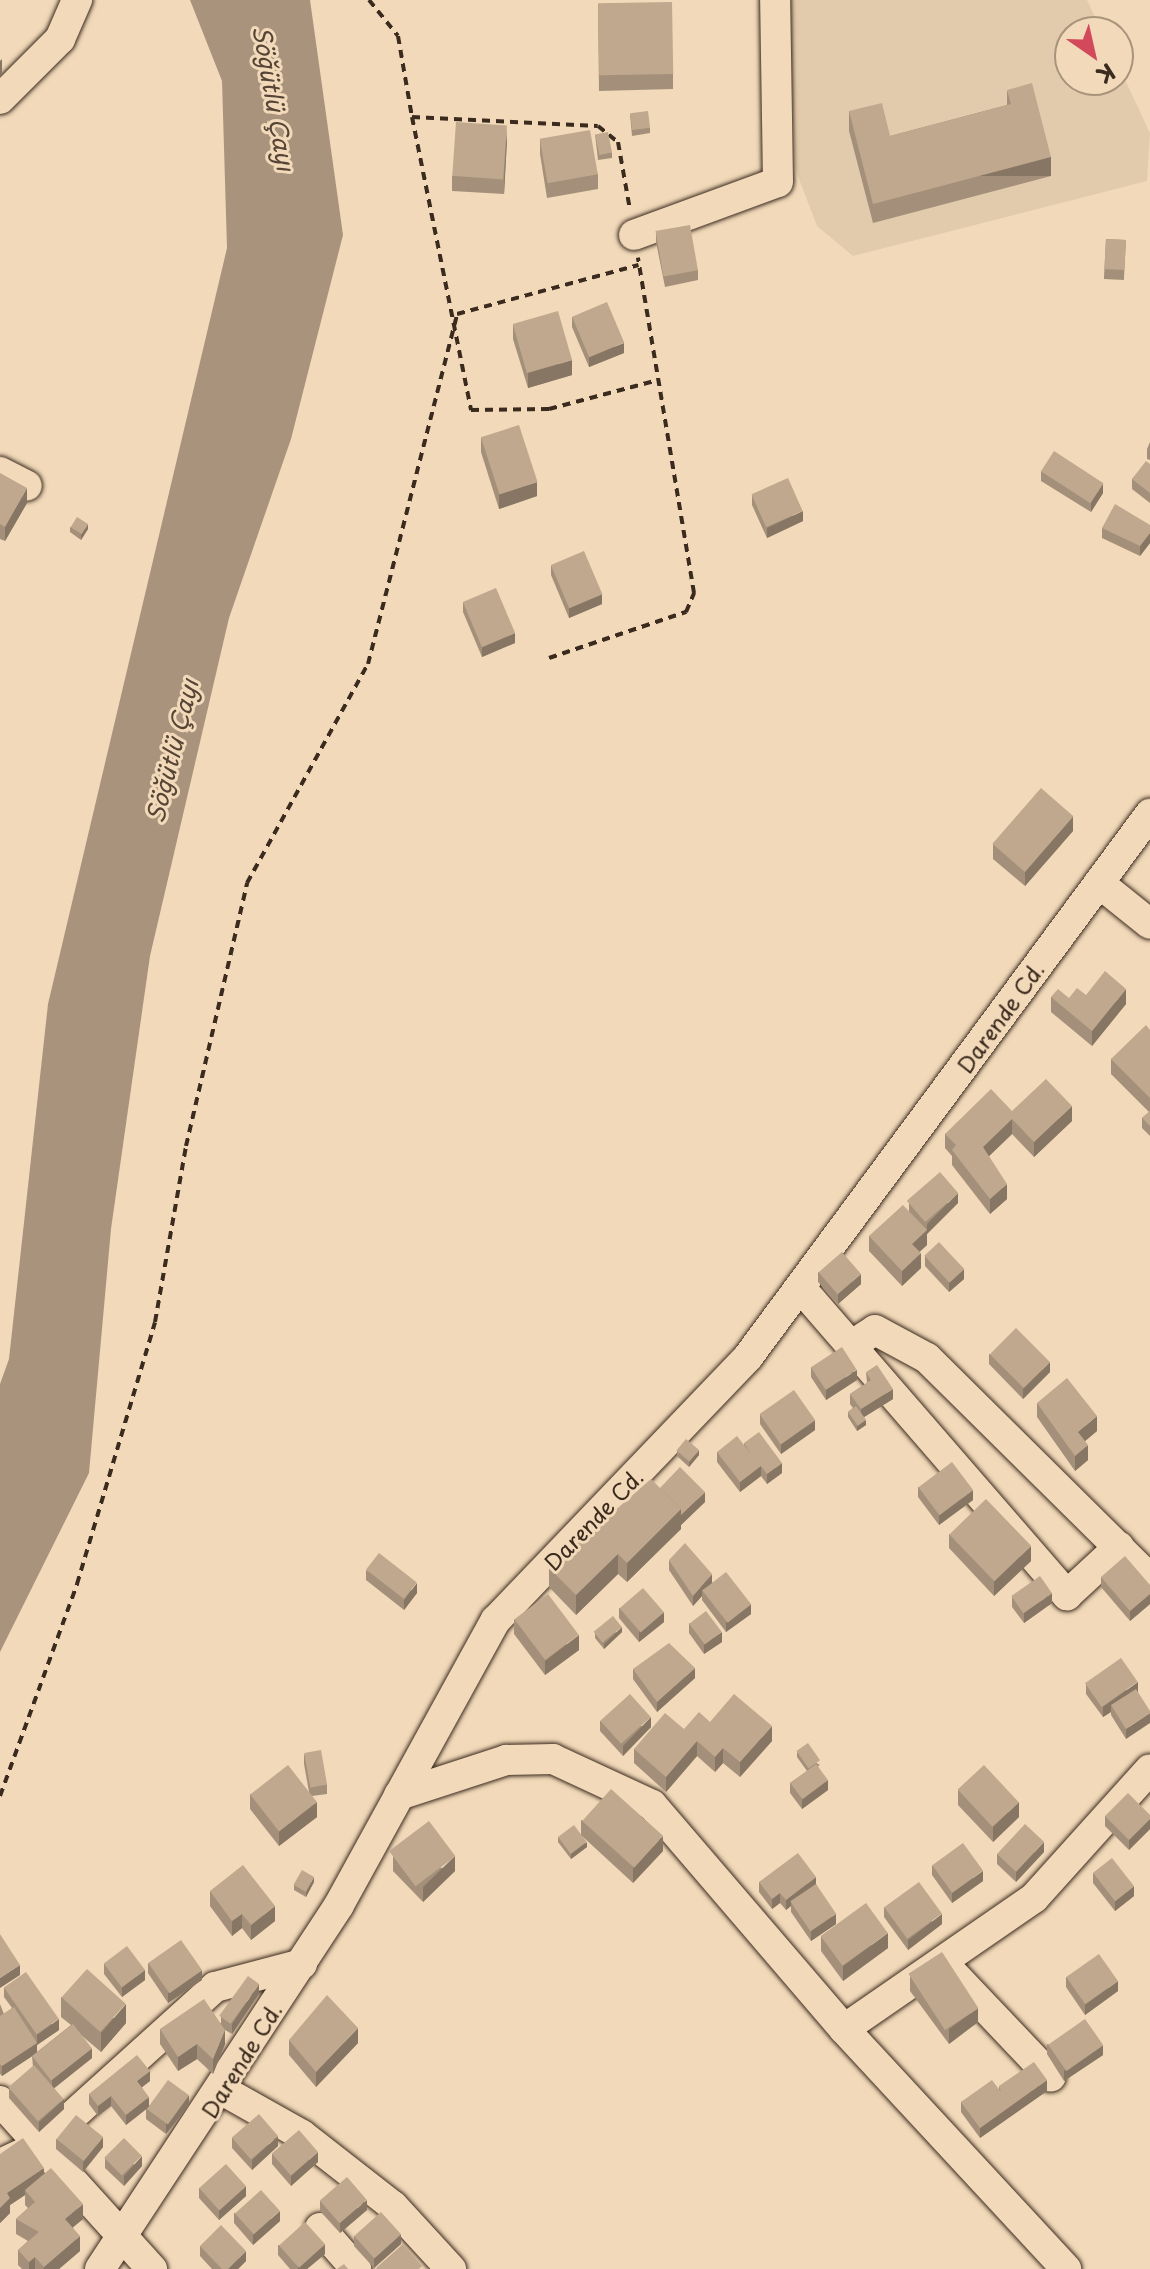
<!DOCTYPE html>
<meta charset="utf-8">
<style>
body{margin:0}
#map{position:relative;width:1150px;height:2269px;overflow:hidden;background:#f1d9b9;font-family:"Playpen Sans",sans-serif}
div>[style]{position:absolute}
.built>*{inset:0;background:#e2caac}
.water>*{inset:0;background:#a9937c}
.path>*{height:4px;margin-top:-2px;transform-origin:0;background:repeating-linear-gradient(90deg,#3b2a1e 0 8px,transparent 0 14px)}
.roads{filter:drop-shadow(0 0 2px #3b2a1e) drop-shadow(0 0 2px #3b2a1e)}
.minor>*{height:30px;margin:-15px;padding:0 15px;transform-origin:15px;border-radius:15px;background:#f1d9b9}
.wall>*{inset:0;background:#a4907a;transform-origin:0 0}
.shaded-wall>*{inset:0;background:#867663;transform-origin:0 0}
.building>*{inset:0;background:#bfa88e;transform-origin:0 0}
span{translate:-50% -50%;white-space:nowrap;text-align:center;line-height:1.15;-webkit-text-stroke:6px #f1d9b9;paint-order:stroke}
.street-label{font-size:22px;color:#3b2a1e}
.water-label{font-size:24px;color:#564436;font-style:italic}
.north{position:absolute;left:1054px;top:16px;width:80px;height:80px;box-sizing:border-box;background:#f1d9b9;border:2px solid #a8937b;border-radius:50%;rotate:146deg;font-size:22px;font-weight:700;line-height:32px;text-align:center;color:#3b2a1e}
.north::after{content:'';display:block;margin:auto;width:28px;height:36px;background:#d1495b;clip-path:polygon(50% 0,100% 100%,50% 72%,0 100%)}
</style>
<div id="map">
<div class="built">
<i style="clip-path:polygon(788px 0,1087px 0,1102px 32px,1070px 32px,1070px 80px,1118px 80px,1118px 65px,1150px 133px,1147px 181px,853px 256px,817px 226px,796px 171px)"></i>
</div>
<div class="water">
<i style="clip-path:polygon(190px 0,310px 0,343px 235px,291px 439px,229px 618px,150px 956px,111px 1229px,89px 1473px,0 1652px,0 1384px,9px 1359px,48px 1004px,227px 248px,222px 81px)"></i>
</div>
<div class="path">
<i style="left:369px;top:0;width:46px;rotate:51.1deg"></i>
<i style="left:398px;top:36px;width:82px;rotate:80.2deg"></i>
<i style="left:412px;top:117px;width:186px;rotate:2.8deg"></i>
<i style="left:598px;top:126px;width:26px;rotate:39deg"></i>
<i style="left:618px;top:142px;width:69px;rotate:80deg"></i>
<i style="left:412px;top:117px;width:299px;rotate:78.6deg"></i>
<i style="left:471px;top:410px;width:78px;rotate:-0.7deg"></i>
<i style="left:549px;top:409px;width:113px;rotate:-14.9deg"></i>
<i style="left:457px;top:314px;width:188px;rotate:-15.1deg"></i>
<i style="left:549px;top:658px;width:145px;rotate:-18.6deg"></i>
<i style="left:686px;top:612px;width:21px;rotate:-67deg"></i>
<i style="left:694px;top:593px;width:340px;rotate:-99.5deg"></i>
<i style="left:0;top:1796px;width:226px;rotate:-70deg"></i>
<i style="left:77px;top:1584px;width:273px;rotate:-73.4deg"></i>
<i style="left:155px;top:1322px;width:179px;rotate:-80deg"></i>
<i style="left:186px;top:1146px;width:270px;rotate:-76.9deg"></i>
<i style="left:247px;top:883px;width:250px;rotate:-61.1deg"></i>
<i style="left:368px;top:664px;width:361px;rotate:-75.7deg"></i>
</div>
<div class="roads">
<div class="minor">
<i style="left:0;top:99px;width:85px;rotate:-45deg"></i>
<i style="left:60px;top:39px;width:43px;rotate:-66.4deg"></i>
<i style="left:634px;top:235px;width:153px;rotate:-20.2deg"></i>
<i style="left:778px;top:182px;width:182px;rotate:-90.9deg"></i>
<i style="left:0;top:472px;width:30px;rotate:27deg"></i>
<i style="left:1099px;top:883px;width:65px;rotate:38.8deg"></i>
<i style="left:800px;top:1287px;width:408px;rotate:49.1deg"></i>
<i style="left:1067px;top:1595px;width:71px;rotate:-42.7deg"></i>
<i style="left:852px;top:1345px;width:27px;rotate:-33deg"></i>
<i style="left:875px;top:1330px;width:59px;rotate:28.3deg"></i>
<i style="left:927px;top:1358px;width:314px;rotate:44.7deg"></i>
<i style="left:399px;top:1795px;width:113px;rotate:-18.1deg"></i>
<i style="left:506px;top:1760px;width:47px;rotate:-1.2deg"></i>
<i style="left:553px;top:1759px;width:109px;rotate:24.9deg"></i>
<i style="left:652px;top:1805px;width:295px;rotate:49.4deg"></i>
<i style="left:844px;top:2029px;width:327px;rotate:47.2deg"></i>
<i style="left:942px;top:1962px;width:158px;rotate:46.5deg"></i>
<i style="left:844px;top:2029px;width:231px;rotate:-34.6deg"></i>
<i style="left:1034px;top:1898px;width:173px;rotate:-48deg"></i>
<i style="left:222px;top:2090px;width:92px;rotate:29.4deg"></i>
<i style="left:302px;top:2135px;width:115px;rotate:38deg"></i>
<i style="left:393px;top:2206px;width:86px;rotate:47.4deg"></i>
<i style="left:0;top:2101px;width:227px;rotate:47.9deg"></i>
<i style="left:0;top:2164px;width:43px;rotate:-24.8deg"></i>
<i style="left:39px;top:2146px;width:237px;rotate:-42.1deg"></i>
<i style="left:215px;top:1987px;width:90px;rotate:-14.8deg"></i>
<i style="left:320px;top:2228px;width:55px;rotate:48.7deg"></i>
<i style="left:100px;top:2269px;width:435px;rotate:-56.7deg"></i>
<i style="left:339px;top:1905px;width:325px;rotate:-61.2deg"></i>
<i style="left:496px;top:1620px;width:364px;rotate:-46.2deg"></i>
<i style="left:748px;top:1357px;width:676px;rotate:-53.49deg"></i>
</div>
</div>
<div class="wall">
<i style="clip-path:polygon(598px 4px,673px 74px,673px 89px,599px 91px)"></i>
<i style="clip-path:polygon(1007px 90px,1051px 176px,873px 223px,849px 131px,849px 111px,890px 136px,1007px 105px)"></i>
<i style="clip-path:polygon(630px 114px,650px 128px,650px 133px,632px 136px)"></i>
<i style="clip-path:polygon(595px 134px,612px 153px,612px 158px,598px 160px)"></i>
<i style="clip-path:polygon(540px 139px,598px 174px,598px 189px,547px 198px,540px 154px)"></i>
<i style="clip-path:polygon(507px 140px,504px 194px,452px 191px,452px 176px)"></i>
<i style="clip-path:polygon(656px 232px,698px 270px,698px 280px,665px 287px,656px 242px)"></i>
<i style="left:1106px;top:239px;width:20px;height:40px;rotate:3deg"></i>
<i style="clip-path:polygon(572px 317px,624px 353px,589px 367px,572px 327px)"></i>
<i style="clip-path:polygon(513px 324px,572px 375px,528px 388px,513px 339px)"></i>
<i style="clip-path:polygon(481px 437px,537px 496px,499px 509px,481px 452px)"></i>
<i style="clip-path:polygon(1150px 442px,1150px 460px,1147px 459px,1147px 449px)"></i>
<i style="clip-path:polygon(1150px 464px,1150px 503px,1132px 489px,1132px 479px)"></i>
<i style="clip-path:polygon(1041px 471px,1103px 493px,1091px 512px,1041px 481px)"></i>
<i style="clip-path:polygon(0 473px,27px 503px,5px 541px,0 539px)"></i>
<i style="clip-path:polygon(752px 495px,803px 521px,767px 538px,752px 505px)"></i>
<i style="clip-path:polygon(1150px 525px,1150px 543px,1140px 556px,1102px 538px,1102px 528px)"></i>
<i style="clip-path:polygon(70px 527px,88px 529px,81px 540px,70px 532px)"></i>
<i style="clip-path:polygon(551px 565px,602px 604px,569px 618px,551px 575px)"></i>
<i style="clip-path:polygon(463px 602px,515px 643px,482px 657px,463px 612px)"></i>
<i style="clip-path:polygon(1073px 831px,1025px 886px,993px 859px,993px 844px)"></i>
<i style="clip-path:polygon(1086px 995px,1126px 1004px,1092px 1046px,1051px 1012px,1051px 997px,1069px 998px)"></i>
<i style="clip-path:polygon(1150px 1030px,1150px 1136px,1142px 1128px,1142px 1118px,1149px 1112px,1111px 1074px,1111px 1059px)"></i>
<i style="clip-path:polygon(1012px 1111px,1072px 1121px,1034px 1157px,1012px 1134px,989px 1156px,1007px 1199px,990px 1214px,952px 1165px,952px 1156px,945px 1148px,945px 1134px)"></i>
<i style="clip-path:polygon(909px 1203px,958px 1203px,927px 1234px,927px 1245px,919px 1252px,921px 1268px,902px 1286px,869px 1251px,869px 1236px,909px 1211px)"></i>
<i style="clip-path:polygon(925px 1256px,964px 1279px,949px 1292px,925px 1266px)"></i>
<i style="clip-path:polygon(818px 1272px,861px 1284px,838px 1304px,818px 1282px)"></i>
<i style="clip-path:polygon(989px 1354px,1050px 1372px,1023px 1399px,989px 1364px)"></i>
<i style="clip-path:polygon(811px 1367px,857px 1380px,826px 1400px,811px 1377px)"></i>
<i style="clip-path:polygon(866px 1372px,893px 1399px,864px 1417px,866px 1425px,857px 1431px,848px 1417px,848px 1412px,853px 1408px,850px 1404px,850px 1394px,867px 1383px)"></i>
<i style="clip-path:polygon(1037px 1403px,1097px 1431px,1085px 1441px,1088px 1460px,1075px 1471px,1037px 1417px)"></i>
<i style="clip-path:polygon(760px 1414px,815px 1430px,781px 1454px,760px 1424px)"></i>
<i style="clip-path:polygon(744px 1443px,782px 1473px,767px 1484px,761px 1476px,740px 1492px,717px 1462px,717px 1452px,744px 1446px)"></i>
<i style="clip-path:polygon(677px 1451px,699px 1455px,689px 1467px,677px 1456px)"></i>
<i style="clip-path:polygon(918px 1487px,973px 1500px,939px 1525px,918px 1497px)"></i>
<i style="clip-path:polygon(660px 1488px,705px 1502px,681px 1525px,681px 1524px,681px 1529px,627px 1582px,618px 1574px,576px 1615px,549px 1587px,549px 1568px)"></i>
<i style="clip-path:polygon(949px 1534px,1031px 1561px,994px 1596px,949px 1548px)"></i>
<i style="clip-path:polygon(669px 1560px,712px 1582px,751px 1614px,726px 1632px,702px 1600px,702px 1596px,693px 1606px,669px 1570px)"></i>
<i style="clip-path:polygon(366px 1570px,417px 1593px,404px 1610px,366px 1580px)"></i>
<i style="clip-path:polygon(1101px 1577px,1150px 1585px,1150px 1604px,1130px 1621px,1101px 1587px)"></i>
<i style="clip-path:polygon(1012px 1597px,1052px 1603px,1024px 1623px,1012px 1607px)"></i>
<i style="clip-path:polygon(619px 1608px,664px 1622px,639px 1642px,619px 1618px)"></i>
<i style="clip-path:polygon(514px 1619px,579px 1650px,545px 1675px,514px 1634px)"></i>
<i style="clip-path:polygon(689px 1623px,722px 1642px,704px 1654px,689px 1633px)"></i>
<i style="clip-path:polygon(622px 1632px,604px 1649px,595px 1638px,595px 1633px)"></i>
<i style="clip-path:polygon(633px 1669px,695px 1678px,657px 1712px,633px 1679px)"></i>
<i style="clip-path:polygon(1086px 1684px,1138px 1692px,1126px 1739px,1111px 1715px,1111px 1712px,1103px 1717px,1086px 1694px)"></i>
<i style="clip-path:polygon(600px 1721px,651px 1727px,623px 1756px,600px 1731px)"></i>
<i style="clip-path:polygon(710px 1722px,772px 1741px,740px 1777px,723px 1763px,715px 1772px,697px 1756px,666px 1792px,634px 1763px,634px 1749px,684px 1729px)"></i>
<i style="clip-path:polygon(797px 1752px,820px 1765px,818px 1766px,828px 1790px,802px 1809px,790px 1793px,790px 1783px,807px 1771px,797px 1757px)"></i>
<i style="clip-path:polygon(304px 1754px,327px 1784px,327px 1794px,312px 1796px,317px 1817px,279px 1846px,250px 1809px,250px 1794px,309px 1792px,304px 1764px)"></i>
<i style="clip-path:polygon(958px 1790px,1019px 1817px,993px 1842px,958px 1805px)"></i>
<i style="clip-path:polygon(1150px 1815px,1150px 1829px,1129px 1850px,1105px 1826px,1105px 1816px)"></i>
<i style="clip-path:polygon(581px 1820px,663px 1851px,633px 1883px,582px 1836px,587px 1847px,571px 1859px,558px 1842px,558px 1837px,581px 1835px)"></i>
<i style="clip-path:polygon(1044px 1852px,1016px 1882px,997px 1864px,997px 1854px)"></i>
<i style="clip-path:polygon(393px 1856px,455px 1871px,423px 1902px,393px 1871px)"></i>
<i style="clip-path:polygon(932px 1865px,983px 1881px,952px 1903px,932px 1875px)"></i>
<i style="clip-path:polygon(1093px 1873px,1134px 1896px,1115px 1911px,1093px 1883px)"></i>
<i style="clip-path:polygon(314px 1882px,306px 1897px,294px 1890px,294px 1885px)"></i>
<i style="clip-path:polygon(759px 1882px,816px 1884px,836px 1924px,811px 1941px,791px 1912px,791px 1906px,786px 1910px,780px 1903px,772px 1909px,759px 1892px)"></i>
<i style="clip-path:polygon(210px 1891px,275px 1921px,251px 1940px,242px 1928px,232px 1936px,210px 1906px)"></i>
<i style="clip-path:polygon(884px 1907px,942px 1924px,908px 1950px,884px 1917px)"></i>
<i style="clip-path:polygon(821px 1936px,888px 1948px,843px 1981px,821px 1951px)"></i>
<i style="clip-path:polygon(148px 1963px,202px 1980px,168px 2003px,148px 1973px)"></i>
<i style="clip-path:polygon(104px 1964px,145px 1980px,122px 1997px,104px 1974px)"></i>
<i style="clip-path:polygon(910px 1976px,978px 2022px,949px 2044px,910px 1991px)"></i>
<i style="clip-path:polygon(1066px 1977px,1118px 1991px,1085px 2015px,1066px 1987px)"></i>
<i style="clip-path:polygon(4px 1987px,59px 2030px,37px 2045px,37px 2052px,71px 2025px,61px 2017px,61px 1997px,126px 2023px,101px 2052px,81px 2035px,92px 2058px,54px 2088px,64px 2109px,39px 2132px,9px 2098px,9px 2088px,33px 2067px,32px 2056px,2px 2076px,0 2074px,0 2004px,4px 2014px,12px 2008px,4px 1997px)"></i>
<i style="clip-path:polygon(259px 1994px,232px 2034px,225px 2030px,225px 2044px,213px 2074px,197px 2059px,178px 2071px,160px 2044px,160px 2029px,221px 2023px,221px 2017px)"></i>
<i style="clip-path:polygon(289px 2040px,358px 2043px,316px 2087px,289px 2055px)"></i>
<i style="clip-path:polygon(1047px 2044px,1103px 2055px,1064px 2081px,1047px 2054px)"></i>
<i style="clip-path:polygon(150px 2081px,142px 2087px,149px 2105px,189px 2105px,166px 2134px,146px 2119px,146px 2109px,126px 2125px,111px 2106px,98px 2116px,89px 2104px,89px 2094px)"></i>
<i style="clip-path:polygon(999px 2086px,1047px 2091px,980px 2138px,961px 2112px,961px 2102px,999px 2089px)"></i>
<i style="clip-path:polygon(232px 2138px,278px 2146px,252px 2170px,232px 2148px)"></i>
<i style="clip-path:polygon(56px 2139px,103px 2147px,83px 2172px,56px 2149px)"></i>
<i style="clip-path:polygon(0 2154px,44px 2174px,83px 2219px,73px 2227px,80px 2251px,59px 2269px,22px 2269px,18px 2265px,18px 2250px,28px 2241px,16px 2234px,16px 2219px,28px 2208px,25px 2205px,25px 2195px,10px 2205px,10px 2213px,0 2223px)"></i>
<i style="clip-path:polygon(272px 2154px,318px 2162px,291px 2186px,272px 2164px)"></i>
<i style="clip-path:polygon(105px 2158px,142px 2166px,124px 2186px,105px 2168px)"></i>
<i style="clip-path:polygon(199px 2188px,246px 2196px,219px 2220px,199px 2198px)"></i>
<i style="clip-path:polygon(320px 2201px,367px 2210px,340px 2233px,320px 2211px)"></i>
<i style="clip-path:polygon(234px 2213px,280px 2221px,253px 2245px,234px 2223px)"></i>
<i style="clip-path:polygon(354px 2236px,401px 2244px,374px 2268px,354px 2246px)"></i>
<i style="clip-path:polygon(278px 2245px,325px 2254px,307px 2269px,290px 2269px,278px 2255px)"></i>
<i style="clip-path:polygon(200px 2246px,246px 2261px,238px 2269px,212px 2269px,200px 2256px)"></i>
</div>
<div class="shaded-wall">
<i style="clip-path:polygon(2px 59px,2px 74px,0 76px,0 61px)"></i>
<i style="clip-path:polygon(507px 126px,507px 140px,504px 194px,504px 179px)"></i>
<i style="left:1051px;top:157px;width:19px;height:184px;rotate:90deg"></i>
<i style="clip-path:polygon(624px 343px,624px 353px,589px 367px,589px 357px)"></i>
<i style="clip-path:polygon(572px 360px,572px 375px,528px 388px,528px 373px)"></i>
<i style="clip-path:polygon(537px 482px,537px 496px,499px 509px,499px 494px)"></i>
<i style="clip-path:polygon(1103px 483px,1103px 493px,1091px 512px,1091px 502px)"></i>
<i style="clip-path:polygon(27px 488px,27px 503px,5px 541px,5px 527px)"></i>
<i style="clip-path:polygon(803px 511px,803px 521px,767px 538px,767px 528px)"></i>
<i style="clip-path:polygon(88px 524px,88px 529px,81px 540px,81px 535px)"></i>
<i style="clip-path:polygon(1150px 533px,1150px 543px,1140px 556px,1140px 546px)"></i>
<i style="clip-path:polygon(602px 594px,602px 604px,569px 618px,569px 608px)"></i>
<i style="clip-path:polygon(515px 633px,515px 643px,482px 657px,482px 647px)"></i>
<i style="clip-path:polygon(1073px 816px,1073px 831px,1025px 886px,1025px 872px)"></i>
<i style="clip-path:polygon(1126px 989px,1126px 1004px,1092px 1046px,1092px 1031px)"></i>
<i style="clip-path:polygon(1072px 1106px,1072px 1121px,1034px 1157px,1034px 1142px)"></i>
<i style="clip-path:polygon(1012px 1119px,1012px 1134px,983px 1162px,983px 1147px)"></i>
<i style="clip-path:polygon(1007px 1184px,1007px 1199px,990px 1214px,990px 1199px)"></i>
<i style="clip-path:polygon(958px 1193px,958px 1203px,927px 1234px,927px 1245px,912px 1259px,912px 1244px,927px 1230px,927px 1224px)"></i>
<i style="clip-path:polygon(921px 1253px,921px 1268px,902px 1286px,902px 1271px)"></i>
<i style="clip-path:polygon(964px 1269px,964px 1279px,949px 1292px,949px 1282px)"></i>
<i style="clip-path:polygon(861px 1274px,861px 1284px,838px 1304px,838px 1294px)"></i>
<i style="clip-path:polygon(1050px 1362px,1050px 1372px,1023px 1399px,1023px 1389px)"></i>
<i style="clip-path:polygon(857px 1370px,857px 1380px,826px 1400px,826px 1390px)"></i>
<i style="clip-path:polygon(893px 1389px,893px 1399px,861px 1419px,861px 1409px)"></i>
<i style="clip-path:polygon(1097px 1416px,1097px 1431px,1078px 1447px,1078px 1432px)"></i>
<i style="clip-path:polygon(815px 1420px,815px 1430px,781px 1454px,781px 1443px)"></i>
<i style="clip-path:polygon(866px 1420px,866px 1425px,857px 1431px,857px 1426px)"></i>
<i style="clip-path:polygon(1088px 1445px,1088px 1460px,1075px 1471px,1075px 1456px)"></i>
<i style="clip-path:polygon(699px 1450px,699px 1455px,689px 1467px,689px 1462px)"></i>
<i style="clip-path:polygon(782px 1463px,782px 1473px,767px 1484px,767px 1474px)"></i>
<i style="clip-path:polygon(761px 1466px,761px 1476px,740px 1492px,740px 1482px)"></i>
<i style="clip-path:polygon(973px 1490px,973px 1500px,939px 1525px,939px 1515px)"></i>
<i style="clip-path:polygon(705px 1492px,705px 1502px,681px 1525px,681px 1515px)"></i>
<i style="clip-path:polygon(681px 1509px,681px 1529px,627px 1582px,627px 1563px)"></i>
<i style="clip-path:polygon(1031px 1546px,1031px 1561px,994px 1596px,994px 1581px)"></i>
<i style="clip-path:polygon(618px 1554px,618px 1574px,576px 1615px,576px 1595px)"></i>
<i style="clip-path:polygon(712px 1574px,712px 1584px,702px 1590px,702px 1596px,693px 1606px,693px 1596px)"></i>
<i style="clip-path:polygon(417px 1583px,417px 1593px,404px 1610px,404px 1600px)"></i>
<i style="clip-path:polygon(1052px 1593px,1052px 1603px,1024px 1623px,1024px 1613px)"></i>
<i style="clip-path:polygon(1150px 1594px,1150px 1604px,1130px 1621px,1130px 1611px)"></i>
<i style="clip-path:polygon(751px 1604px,751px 1614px,726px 1632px,726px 1622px)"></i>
<i style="clip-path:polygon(664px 1612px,664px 1622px,639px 1642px,639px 1632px)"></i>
<i style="clip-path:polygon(622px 1627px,622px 1632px,604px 1649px,604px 1644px)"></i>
<i style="clip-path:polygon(722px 1632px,722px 1642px,704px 1654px,704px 1644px)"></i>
<i style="clip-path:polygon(579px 1635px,579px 1650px,545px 1675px,545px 1661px)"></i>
<i style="clip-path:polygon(695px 1668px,695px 1678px,657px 1712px,657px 1702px)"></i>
<i style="clip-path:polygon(1138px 1682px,1138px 1692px,1111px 1705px,1111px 1712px,1103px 1717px,1103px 1707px)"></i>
<i style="clip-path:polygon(1150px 1713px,1150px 1723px,1126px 1739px,1126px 1729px)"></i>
<i style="clip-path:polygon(651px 1717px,651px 1727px,623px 1756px,623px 1746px)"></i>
<i style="clip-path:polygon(772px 1726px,772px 1741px,740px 1777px,740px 1762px)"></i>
<i style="clip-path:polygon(697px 1741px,697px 1756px,666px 1792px,666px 1777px)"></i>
<i style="clip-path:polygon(723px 1748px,723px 1763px,715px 1772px,715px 1757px)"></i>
<i style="clip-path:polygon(828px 1780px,828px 1790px,802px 1809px,802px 1799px)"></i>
<i style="clip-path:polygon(317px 1802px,317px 1817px,279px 1846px,279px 1831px)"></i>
<i style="clip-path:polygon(1019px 1802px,1019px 1817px,993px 1842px,993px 1827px)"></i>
<i style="clip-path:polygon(1150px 1819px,1150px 1829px,1129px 1850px,1129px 1840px)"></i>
<i style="clip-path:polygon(663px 1836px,663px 1851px,633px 1883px,633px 1868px)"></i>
<i style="clip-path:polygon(587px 1842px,587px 1847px,571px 1859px,571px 1854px)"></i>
<i style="clip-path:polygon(1044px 1842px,1044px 1852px,1016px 1882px,1016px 1872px)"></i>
<i style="clip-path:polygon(455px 1856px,455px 1871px,423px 1902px,423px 1887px)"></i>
<i style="clip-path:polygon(983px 1871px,983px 1881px,952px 1903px,952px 1893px)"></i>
<i style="clip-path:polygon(314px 1877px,314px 1882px,306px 1897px,306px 1892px)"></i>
<i style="clip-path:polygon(816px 1877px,816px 1887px,791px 1902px,791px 1906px,786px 1910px,786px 1900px)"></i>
<i style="clip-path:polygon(1134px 1886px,1134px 1896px,1115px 1911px,1115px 1901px)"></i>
<i style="clip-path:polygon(780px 1893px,780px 1903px,772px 1909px,772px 1899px)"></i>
<i style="clip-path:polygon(275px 1906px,275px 1921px,251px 1940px,251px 1925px)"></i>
<i style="clip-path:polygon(242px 1914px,242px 1928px,232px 1936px,232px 1921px)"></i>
<i style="clip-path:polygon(836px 1914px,836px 1924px,811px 1941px,811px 1931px)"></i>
<i style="clip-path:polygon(942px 1914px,942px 1924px,908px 1950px,908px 1940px)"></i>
<i style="clip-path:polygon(888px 1933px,888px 1948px,843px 1981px,843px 1966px)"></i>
<i style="clip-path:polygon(20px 1965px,20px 1975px,0 1988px,0 1978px)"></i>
<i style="clip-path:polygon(145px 1970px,145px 1980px,122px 1997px,122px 1987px)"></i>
<i style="clip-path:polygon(202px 1970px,202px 1980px,168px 2003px,168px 1993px)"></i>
<i style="clip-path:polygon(1118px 1981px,1118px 1991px,1085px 2015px,1085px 2005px)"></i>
<i style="clip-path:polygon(259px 1984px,259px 1994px,232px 2034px,232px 2024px)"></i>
<i style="clip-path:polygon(126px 2004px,126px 2023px,101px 2052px,101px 2033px)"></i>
<i style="clip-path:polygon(978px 2008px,978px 2022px,949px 2044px,949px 2029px)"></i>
<i style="clip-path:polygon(59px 2019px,59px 2030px,37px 2045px,37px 2053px,2px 2076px,2px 2066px,37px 2043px,37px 2035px)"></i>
<i style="clip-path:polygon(358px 2028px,358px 2043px,316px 2087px,316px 2072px)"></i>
<i style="clip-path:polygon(225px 2030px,225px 2044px,213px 2074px,213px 2059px)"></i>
<i style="clip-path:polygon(197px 2044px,197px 2059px,178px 2071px,178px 2057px)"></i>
<i style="clip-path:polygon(1103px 2045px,1103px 2055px,1064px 2081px,1064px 2071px)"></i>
<i style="clip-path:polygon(92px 2048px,92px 2058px,52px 2090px,52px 2080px)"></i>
<i style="clip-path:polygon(150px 2071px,150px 2081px,137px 2091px,137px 2081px)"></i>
<i style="clip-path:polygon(1047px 2080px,1047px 2091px,980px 2138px,980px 2128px)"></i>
<i style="clip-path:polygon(189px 2095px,189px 2105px,166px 2134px,166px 2124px)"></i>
<i style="clip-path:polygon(111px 2096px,111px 2106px,98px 2116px,98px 2106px)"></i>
<i style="clip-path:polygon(149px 2097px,149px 2107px,126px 2125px,126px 2115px)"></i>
<i style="clip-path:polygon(64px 2099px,64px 2109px,39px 2132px,39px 2122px)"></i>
<i style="clip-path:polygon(278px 2136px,278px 2146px,252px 2170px,252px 2160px)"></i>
<i style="clip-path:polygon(103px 2137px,103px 2147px,83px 2172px,83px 2162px)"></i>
<i style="clip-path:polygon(318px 2152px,318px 2162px,291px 2186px,291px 2176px)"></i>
<i style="clip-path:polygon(142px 2156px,142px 2166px,124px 2186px,124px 2176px)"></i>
<i style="clip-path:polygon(44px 2168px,44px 2183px,25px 2190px,25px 2195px,10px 2205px,10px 2213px,0 2223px,0 2208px,7px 2193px)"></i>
<i style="clip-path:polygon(246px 2186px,246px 2196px,219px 2220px,219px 2210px)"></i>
<i style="clip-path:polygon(367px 2200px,367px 2210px,340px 2233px,340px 2223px)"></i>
<i style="clip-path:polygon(83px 2204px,83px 2219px,65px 2234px,65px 2219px)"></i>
<i style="clip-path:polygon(280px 2211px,280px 2221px,253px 2245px,253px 2235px)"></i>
<i style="clip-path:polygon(401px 2234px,401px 2244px,374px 2268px,374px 2258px)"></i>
<i style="clip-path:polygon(80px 2236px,80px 2251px,59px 2269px,44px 2269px,44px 2267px)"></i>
<i style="clip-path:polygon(325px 2244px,325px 2254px,307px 2269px,298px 2269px,298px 2267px)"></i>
<i style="clip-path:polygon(246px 2251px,246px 2261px,238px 2269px,228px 2269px)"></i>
<i style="clip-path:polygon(35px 2257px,35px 2269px,29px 2269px,29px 2262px)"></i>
</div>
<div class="building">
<i style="left:672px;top:2px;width:72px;height:74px;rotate:89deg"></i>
<i style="clip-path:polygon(1032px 83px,1051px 157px,873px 204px,849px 111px,882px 103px,890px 136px,1011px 104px,1007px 90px)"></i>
<i style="left:648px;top:111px;width:17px;height:18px;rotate:83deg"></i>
<i style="left:456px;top:122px;width:51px;height:54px;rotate:4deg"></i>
<i style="left:590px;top:130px;width:45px;height:51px;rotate:80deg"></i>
<i style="left:608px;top:132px;width:21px;height:13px;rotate:79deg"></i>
<i style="left:690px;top:225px;width:46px;height:35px;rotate:80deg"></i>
<i style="left:1106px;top:239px;width:20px;height:30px;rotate:3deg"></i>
<i style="left:607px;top:302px;width:44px;height:38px;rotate:67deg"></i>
<i style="left:558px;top:311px;width:51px;height:47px;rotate:74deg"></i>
<i style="left:519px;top:425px;width:60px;height:40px;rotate:72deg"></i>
<i style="left:1054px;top:451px;width:59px;height:24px;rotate:33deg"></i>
<i style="clip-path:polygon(1146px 461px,1150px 464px,1150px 493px,1132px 479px)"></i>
<i style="clip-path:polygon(0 473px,27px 488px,5px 527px,0 524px)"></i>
<i style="left:788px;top:478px;width:36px;height:40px;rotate:66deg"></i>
<i style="clip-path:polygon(1115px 504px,1150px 525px,1150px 533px,1140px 546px,1102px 528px)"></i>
<i style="left:77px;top:517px;width:13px;height:12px;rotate:32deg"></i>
<i style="left:584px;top:551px;width:47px;height:36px;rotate:67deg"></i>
<i style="left:496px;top:588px;width:49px;height:36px;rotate:67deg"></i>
<i style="left:1041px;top:788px;width:43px;height:74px;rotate:41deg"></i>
<i style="clip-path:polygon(1105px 971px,1126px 989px,1092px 1031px,1051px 997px,1058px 989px,1069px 998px,1077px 988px,1086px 995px)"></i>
<i style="clip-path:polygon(1146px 1025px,1150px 1030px,1150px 1098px,1111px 1059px)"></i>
<i style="clip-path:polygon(1046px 1079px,1072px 1106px,1034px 1142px,1012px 1119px,983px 1147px,1007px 1184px,990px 1199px,952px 1150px,956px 1145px,945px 1134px,991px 1089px,1012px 1111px)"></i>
<i style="clip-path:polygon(1150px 1111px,1150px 1126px,1142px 1118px)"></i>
<i style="left:940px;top:1172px;width:28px;height:44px;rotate:49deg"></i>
<i style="clip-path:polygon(903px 1205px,927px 1230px,912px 1244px,921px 1253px,902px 1271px,869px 1236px)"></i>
<i style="left:939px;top:1242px;width:37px;height:20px;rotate:47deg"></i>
<i style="left:842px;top:1252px;width:29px;height:31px;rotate:49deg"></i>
<i style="left:1016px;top:1328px;width:48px;height:37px;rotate:45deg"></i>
<i style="left:842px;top:1347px;width:27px;height:37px;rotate:57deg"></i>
<i style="clip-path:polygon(877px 1365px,893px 1389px,861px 1409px,850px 1394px,871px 1380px,866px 1372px)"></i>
<i style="clip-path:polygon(1067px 1378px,1097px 1416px,1078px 1432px,1088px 1445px,1075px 1456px,1037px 1403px)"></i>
<i style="left:794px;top:1390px;width:37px;height:42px;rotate:55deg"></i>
<i style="left:856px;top:1406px;width:17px;height:10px;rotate:54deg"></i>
<i style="clip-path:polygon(759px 1432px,782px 1463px,767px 1474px,761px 1466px,740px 1482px,717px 1452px,737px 1436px,751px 1454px,744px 1443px)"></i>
<i style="left:686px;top:1439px;width:17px;height:15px;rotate:40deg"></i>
<i style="left:952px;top:1462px;width:35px;height:42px;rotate:53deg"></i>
<i style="clip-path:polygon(680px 1467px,705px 1492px,681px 1515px,681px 1509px,660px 1488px)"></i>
<i style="clip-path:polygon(651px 1479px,681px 1509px,627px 1563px,618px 1554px,576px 1595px,549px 1568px)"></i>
<i style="left:986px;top:1499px;width:65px;height:51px;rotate:46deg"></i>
<i style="clip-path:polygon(685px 1543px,712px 1574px,693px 1596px,669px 1560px)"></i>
<i style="left:379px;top:1553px;width:48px;height:21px;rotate:38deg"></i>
<i style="clip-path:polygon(1125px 1556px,1150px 1585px,1150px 1594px,1130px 1611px,1101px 1577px)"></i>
<i style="left:726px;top:1572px;width:41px;height:30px;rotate:52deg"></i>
<i style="left:1040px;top:1576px;width:21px;height:35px;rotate:55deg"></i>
<i style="left:643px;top:1588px;width:32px;height:31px;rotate:49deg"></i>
<i style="left:548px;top:1594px;width:51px;height:42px;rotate:53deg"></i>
<i style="left:706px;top:1611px;width:26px;height:21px;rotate:53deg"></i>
<i style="left:613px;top:1616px;width:14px;height:25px;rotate:51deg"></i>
<i style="clip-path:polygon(669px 1643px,695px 1668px,657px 1702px,633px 1669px)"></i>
<i style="left:1121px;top:1658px;width:29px;height:44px;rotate:55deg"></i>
<i style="clip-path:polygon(1136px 1689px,1150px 1711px,1150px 1713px,1126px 1729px,1111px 1705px)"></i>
<i style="left:630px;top:1694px;width:31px;height:40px;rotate:48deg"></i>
<i style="clip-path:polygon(734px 1694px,772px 1726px,740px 1762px,723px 1748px,715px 1757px,697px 1741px,666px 1777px,634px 1749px,665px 1713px,684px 1729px,699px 1712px,710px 1722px)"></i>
<i style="left:808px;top:1743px;width:21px;height:14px;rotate:55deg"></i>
<i style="left:321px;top:1750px;width:35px;height:17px;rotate:80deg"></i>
<i style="left:816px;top:1764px;width:20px;height:32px;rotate:53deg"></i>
<i style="left:288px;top:1765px;width:47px;height:48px;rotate:52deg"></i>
<i style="left:984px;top:1765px;width:51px;height:36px;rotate:47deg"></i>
<i style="left:611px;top:1789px;width:70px;height:43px;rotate:42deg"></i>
<i style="clip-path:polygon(1128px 1793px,1150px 1815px,1150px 1819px,1129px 1840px,1105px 1816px)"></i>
<i style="left:429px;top:1821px;width:44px;height:50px;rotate:53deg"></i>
<i style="left:1025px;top:1824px;width:26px;height:41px;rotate:43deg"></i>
<i style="left:574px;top:1825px;width:21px;height:20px;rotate:53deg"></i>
<i style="left:963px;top:1843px;width:34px;height:38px;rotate:54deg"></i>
<i style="clip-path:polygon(798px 1853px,816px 1877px,786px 1900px,780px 1893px,772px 1899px,759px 1882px)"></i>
<i style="left:1112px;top:1858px;width:36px;height:24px;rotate:52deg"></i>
<i style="clip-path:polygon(243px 1865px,275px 1906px,251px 1925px,242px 1914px,232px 1921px,210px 1891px)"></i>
<i style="left:302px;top:1870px;width:14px;height:17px;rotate:30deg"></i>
<i style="left:919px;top:1882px;width:39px;height:43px;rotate:54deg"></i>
<i style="left:816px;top:1884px;width:36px;height:31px;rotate:56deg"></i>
<i style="left:866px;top:1903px;width:37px;height:56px;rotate:54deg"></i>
<i style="clip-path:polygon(0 1934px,20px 1965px,0 1978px)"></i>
<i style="left:181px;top:1940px;width:37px;height:40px;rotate:55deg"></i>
<i style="left:127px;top:1946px;width:30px;height:29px;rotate:53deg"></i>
<i style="left:942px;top:1952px;width:67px;height:40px;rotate:57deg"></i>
<i style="left:1099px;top:1954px;width:33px;height:40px;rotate:55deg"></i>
<i style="left:87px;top:1969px;width:52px;height:38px;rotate:42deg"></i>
<i style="left:26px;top:1972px;width:57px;height:27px;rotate:55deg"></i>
<i style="left:248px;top:1976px;width:14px;height:49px;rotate:36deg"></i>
<i style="clip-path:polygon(327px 1995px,358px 2028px,316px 2072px,289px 2040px)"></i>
<i style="clip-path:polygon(204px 1999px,225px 2030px,213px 2059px,197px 2044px,178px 2057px,160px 2029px)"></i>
<i style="clip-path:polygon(14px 2007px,37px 2043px,2px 2066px,0 2064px,0 2016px)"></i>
<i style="left:1085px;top:2019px;width:32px;height:45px;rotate:55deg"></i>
<i style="left:73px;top:2024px;width:31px;height:52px;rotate:52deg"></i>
<i style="clip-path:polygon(137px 2055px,150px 2071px,137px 2081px,149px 2097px,126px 2115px,111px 2096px,98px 2106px,89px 2094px)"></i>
<i style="clip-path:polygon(1034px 2062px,1047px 2080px,980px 2128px,961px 2102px,992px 2080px,1001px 2092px,999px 2086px)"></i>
<i style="left:34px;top:2065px;width:45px;height:34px;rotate:49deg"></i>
<i style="left:168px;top:2080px;width:26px;height:36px;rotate:36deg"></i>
<i style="left:259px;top:2114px;width:29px;height:36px;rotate:49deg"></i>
<i style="left:76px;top:2115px;width:35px;height:31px;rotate:39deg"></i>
<i style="left:299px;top:2130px;width:29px;height:36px;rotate:49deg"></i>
<i style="clip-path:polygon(23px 2138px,44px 2168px,7px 2193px,10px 2198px,0 2208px,0 2154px)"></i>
<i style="left:124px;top:2138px;width:25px;height:28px;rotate:45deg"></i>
<i style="left:226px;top:2164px;width:30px;height:36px;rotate:48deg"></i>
<i style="clip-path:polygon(51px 2168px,83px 2204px,65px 2219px,80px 2236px,44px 2267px,35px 2257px,29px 2262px,18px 2250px,39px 2232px,16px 2219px,35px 2202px,25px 2190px)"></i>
<i style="left:347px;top:2177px;width:30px;height:36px;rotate:49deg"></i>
<i style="left:261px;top:2190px;width:28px;height:35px;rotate:48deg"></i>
<i style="left:381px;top:2212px;width:30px;height:36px;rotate:48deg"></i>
<i style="left:305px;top:2222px;width:30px;height:35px;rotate:48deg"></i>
<i style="clip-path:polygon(221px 2225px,246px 2251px,228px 2269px,222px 2269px,200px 2246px)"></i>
<i style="clip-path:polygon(403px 2244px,422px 2266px,419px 2269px,377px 2269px,376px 2268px)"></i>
<i style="clip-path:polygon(344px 2264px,348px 2269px,337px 2269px)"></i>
</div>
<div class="street-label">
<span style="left:1000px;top:1017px;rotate:-54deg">Darende Cd.</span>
<span style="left:593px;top:1519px;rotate:-46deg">Darende Cd.</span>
<span style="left:241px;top:2060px;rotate:-58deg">Darende Cd.</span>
</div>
<div class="water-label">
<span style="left:274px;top:98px;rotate:80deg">Söğütlü Çayı</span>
<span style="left:172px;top:751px;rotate:-76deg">Söğütlü Çayı</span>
</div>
<div class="north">K</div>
</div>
